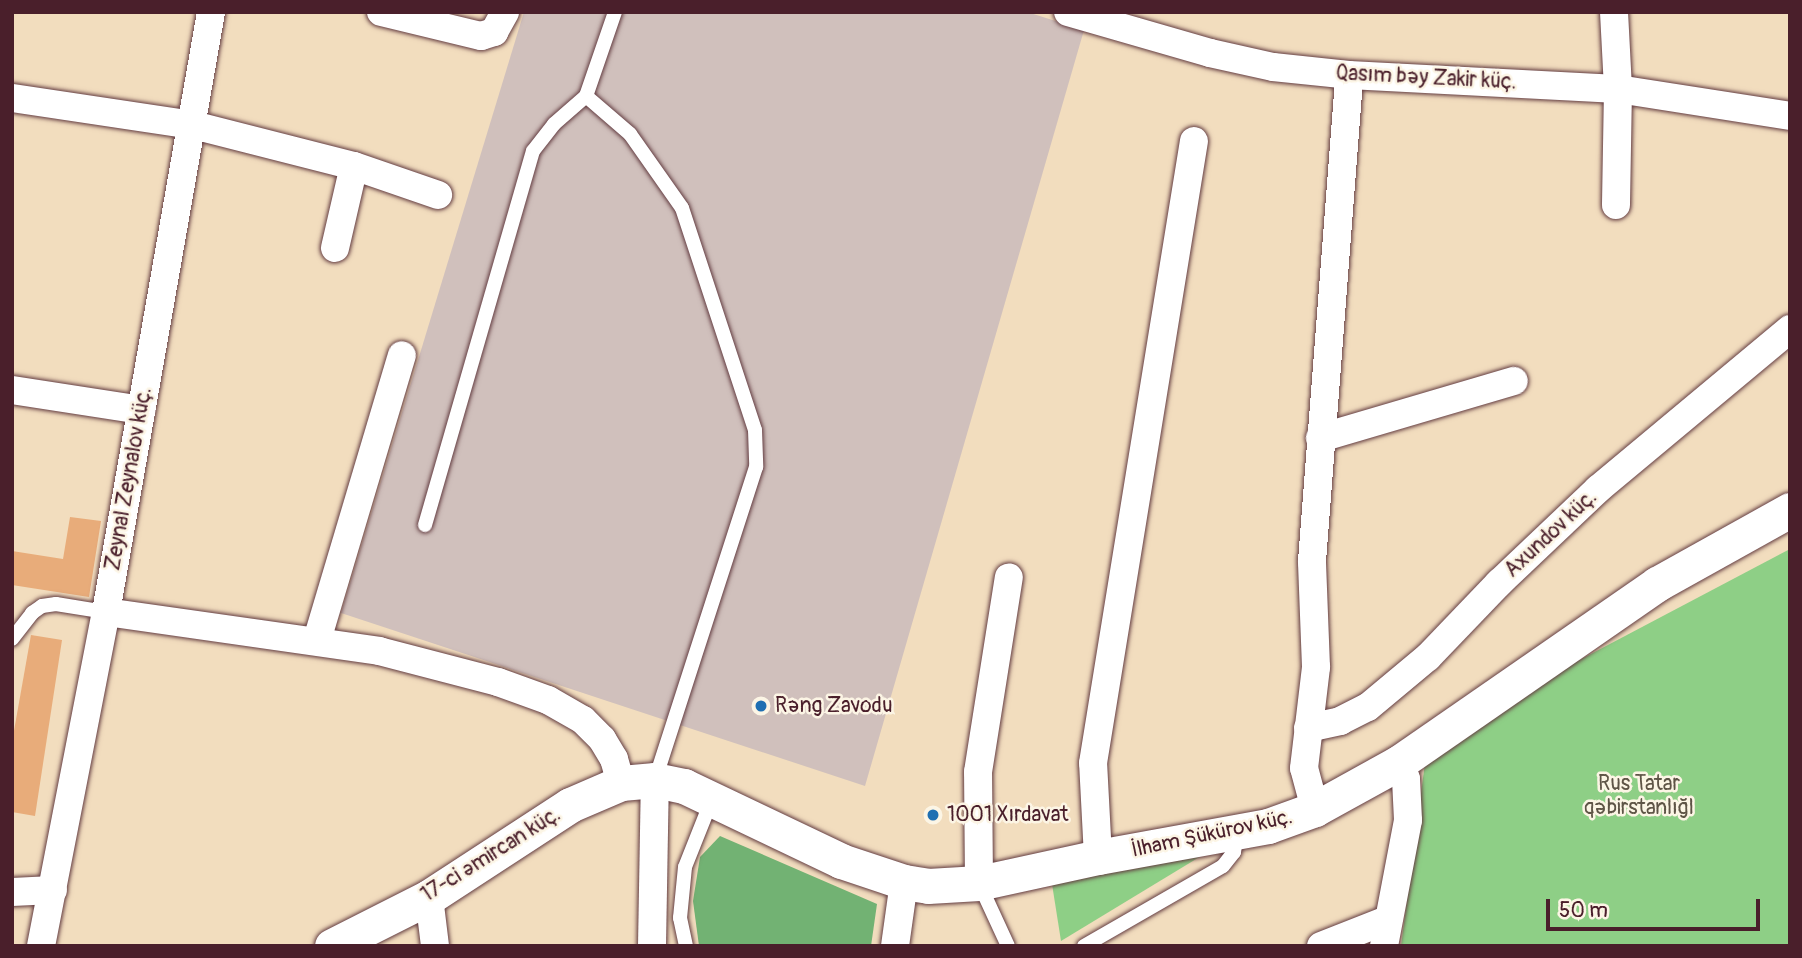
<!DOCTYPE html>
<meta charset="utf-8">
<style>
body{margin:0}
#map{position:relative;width:1802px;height:958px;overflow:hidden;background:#f2ddbe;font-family:Pangolin,sans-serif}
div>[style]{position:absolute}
.industrial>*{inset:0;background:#d0c0bc}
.green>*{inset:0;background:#8ecf86}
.forest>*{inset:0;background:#72b273}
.building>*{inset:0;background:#e8ac7a}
.roads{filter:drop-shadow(0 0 2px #633c41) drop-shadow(0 0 2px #633c41)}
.service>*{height:14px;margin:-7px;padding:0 7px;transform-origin:7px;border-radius:7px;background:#fff}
.minor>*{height:28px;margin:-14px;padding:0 14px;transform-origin:14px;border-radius:14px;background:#fff}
.tertiary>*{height:35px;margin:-17.5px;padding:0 17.5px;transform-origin:17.5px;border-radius:17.5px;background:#fff}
.dots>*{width:19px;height:19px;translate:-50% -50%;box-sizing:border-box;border:4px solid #fcf5e5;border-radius:50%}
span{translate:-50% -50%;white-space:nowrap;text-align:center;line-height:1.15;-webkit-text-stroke:5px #fcf5e5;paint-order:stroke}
.street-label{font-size:21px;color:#4a1f2b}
.poi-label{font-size:21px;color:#4a1f2b}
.left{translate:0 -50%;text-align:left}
.park-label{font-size:21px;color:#5e5446}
.frame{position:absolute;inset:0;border:14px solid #4a1f2b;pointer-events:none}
.scale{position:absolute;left:1546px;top:899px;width:214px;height:32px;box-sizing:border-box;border:4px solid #4a1f2b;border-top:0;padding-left:9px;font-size:21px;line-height:24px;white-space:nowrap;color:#4a1f2b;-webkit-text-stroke:5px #fcf5e5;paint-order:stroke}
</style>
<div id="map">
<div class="industrial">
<i style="clip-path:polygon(524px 12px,1027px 12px,1084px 30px,865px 786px,341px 613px)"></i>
</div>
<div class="green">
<i style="clip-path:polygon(1790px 549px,1790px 946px,1401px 946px,1428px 740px)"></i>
<i style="clip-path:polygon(1211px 850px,1061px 941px,1052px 884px)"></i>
</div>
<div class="forest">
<i style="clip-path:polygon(720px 836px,877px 904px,871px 946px,699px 946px,693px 901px,700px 857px)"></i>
</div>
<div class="building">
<i style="clip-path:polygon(70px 517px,101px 521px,89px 597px,12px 585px,12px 551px,63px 559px)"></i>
<i style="clip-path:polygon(31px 635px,62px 640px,35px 816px,12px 812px,12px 742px)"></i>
</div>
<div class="roads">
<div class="service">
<i style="left:615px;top:12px;width:89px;rotate:109deg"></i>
<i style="left:586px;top:96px;width:58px;rotate:40.8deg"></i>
<i style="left:630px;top:134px;width:90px;rotate:54.9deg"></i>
<i style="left:682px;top:208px;width:234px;rotate:71.8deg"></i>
<i style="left:755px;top:430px;width:37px;rotate:88deg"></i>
<i style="left:756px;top:467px;width:329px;rotate:107.9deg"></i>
<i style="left:425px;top:525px;width:389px;rotate:-73.9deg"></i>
<i style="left:533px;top:151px;width:34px;rotate:-52deg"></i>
<i style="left:554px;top:124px;width:43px;rotate:-41.2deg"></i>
<i style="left:12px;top:639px;width:33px;rotate:-52deg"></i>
<i style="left:32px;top:613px;width:12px;rotate:-35deg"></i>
<i style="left:42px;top:606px;width:14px;rotate:-8deg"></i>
<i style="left:56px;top:604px;width:51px;rotate:9.1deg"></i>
<i style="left:979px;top:883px;width:69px;rotate:65.3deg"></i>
<i style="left:686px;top:946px;width:29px;rotate:-102deg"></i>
<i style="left:680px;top:918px;width:51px;rotate:-84.4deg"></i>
<i style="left:685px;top:867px;width:73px;rotate:-68.3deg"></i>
<i style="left:1084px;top:946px;width:160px;rotate:-29.9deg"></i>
<i style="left:1223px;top:866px;width:18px;rotate:-52deg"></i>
<i style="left:1234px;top:852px;width:20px;rotate:-81deg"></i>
</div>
<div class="minor">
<i style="left:381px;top:12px;width:103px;rotate:13.5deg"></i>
<i style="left:481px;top:36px;width:14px;rotate:-17deg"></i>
<i style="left:494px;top:32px;width:23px;rotate:-61deg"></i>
<i style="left:1068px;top:12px;width:148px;rotate:16.1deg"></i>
<i style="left:1210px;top:53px;width:65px;rotate:12.5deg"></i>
<i style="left:1273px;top:67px;width:76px;rotate:6deg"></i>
<i style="left:1349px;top:75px;width:269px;rotate:3deg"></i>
<i style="left:1618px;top:89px;width:174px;rotate:8.9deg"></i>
<i style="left:1614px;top:12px;width:77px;rotate:87deg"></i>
<i style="left:1618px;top:89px;width:116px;rotate:91deg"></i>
<i style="left:12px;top:98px;width:183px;rotate:8.5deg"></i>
<i style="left:193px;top:125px;width:166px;rotate:14.3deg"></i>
<i style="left:354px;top:166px;width:89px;rotate:19deg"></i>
<i style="left:335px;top:248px;width:84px;rotate:-77deg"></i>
<i style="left:12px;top:390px;width:131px;rotate:8.8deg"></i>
<i style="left:1320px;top:438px;width:202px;rotate:-16.4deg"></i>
<i style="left:106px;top:612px;width:276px;rotate:8.1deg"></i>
<i style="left:379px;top:651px;width:123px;rotate:14.6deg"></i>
<i style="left:498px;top:682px;width:53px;rotate:19.8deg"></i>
<i style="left:548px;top:700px;width:40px;rotate:29.7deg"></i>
<i style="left:583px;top:720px;width:27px;rotate:45deg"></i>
<i style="left:602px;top:739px;width:23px;rotate:59deg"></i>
<i style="left:614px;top:759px;width:25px;rotate:74deg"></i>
<i style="left:317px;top:640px;width:297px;rotate:-73.4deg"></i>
<i style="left:1308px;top:728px;width:33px;rotate:-12deg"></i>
<i style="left:1340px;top:721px;width:31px;rotate:-27deg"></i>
<i style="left:1368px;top:707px;width:78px;rotate:-39.8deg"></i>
<i style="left:1428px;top:657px;width:103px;rotate:-46.2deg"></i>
<i style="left:1499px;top:583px;width:137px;rotate:-43.5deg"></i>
<i style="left:1598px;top:489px;width:250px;rotate:-39.8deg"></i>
<i style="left:1315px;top:809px;width:42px;rotate:-105deg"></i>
<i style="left:1304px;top:768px;width:102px;rotate:-83.2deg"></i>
<i style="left:1316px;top:667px;width:106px;rotate:-92.2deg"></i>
<i style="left:1312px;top:561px;width:487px;rotate:-85.6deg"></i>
<i style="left:1098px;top:857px;width:94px;rotate:-93deg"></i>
<i style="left:1093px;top:763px;width:630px;rotate:-80.78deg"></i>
<i style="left:979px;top:883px;width:111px;rotate:-90.5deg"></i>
<i style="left:978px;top:772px;width:197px;rotate:-81deg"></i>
<i style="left:12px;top:892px;width:41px;rotate:-2.8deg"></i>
<i style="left:429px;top:897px;width:49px;rotate:83deg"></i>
<i style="left:41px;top:946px;width:340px;rotate:-79deg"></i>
<i style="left:106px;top:612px;width:609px;rotate:-80.07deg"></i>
<i style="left:652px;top:946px;width:166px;rotate:-89deg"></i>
<i style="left:895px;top:946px;width:65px;rotate:-82deg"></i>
<i style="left:1321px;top:946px;width:71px;rotate:-21.5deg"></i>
<i style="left:1384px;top:946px;width:128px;rotate:-79.2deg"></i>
<i style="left:1408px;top:820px;width:41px;rotate:-92.8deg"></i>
<i style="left:1406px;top:779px;width:18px;rotate:-109deg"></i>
</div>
<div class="tertiary">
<i style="left:332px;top:946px;width:109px;rotate:-26.8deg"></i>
<i style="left:429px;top:897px;width:168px;rotate:-33.1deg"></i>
<i style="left:570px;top:805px;width:56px;rotate:-23.3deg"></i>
<i style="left:621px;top:783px;width:34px;rotate:-5deg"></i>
<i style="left:655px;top:780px;width:30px;rotate:12deg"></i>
<i style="left:684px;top:786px;width:174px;rotate:25.5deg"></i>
<i style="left:841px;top:861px;width:66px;rotate:18.4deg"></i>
<i style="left:904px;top:882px;width:24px;rotate:9deg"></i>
<i style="left:928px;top:886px;width:51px;rotate:-3.4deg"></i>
<i style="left:979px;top:883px;width:122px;rotate:-12.3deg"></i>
<i style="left:1098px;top:857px;width:173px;rotate:-10.3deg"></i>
<i style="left:1268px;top:826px;width:50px;rotate:-19.9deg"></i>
<i style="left:1315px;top:809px;width:97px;rotate:-28.9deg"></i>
<i style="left:1400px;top:762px;width:313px;rotate:-34.7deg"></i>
<i style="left:1657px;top:584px;width:152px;rotate:-29.1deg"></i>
</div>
</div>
<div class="dots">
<i style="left:761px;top:706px;background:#1f6fb2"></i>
<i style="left:933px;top:815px;background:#1f6fb2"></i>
</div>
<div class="street-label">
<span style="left:1426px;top:78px;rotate:3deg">Qasım bəy Zakir küç.</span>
<span style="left:129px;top:479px;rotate:-80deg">Zeynal Zeynalov küç.</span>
<span style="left:1551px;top:534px;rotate:-43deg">Axundov küç.</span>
<span style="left:1212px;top:834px;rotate:-12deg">İlham Şükürov küç.</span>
<span style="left:491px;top:855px;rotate:-32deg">17-ci Əmircan küç.</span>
</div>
<div class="poi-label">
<span class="left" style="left:775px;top:706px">Rəng Zavodu</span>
<span class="left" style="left:947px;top:815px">1001 Xırdavat</span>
</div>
<div class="park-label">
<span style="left:1639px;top:796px">Rus Tatar<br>qəbirstanlığl</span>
</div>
<div class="frame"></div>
<div class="scale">50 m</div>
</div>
